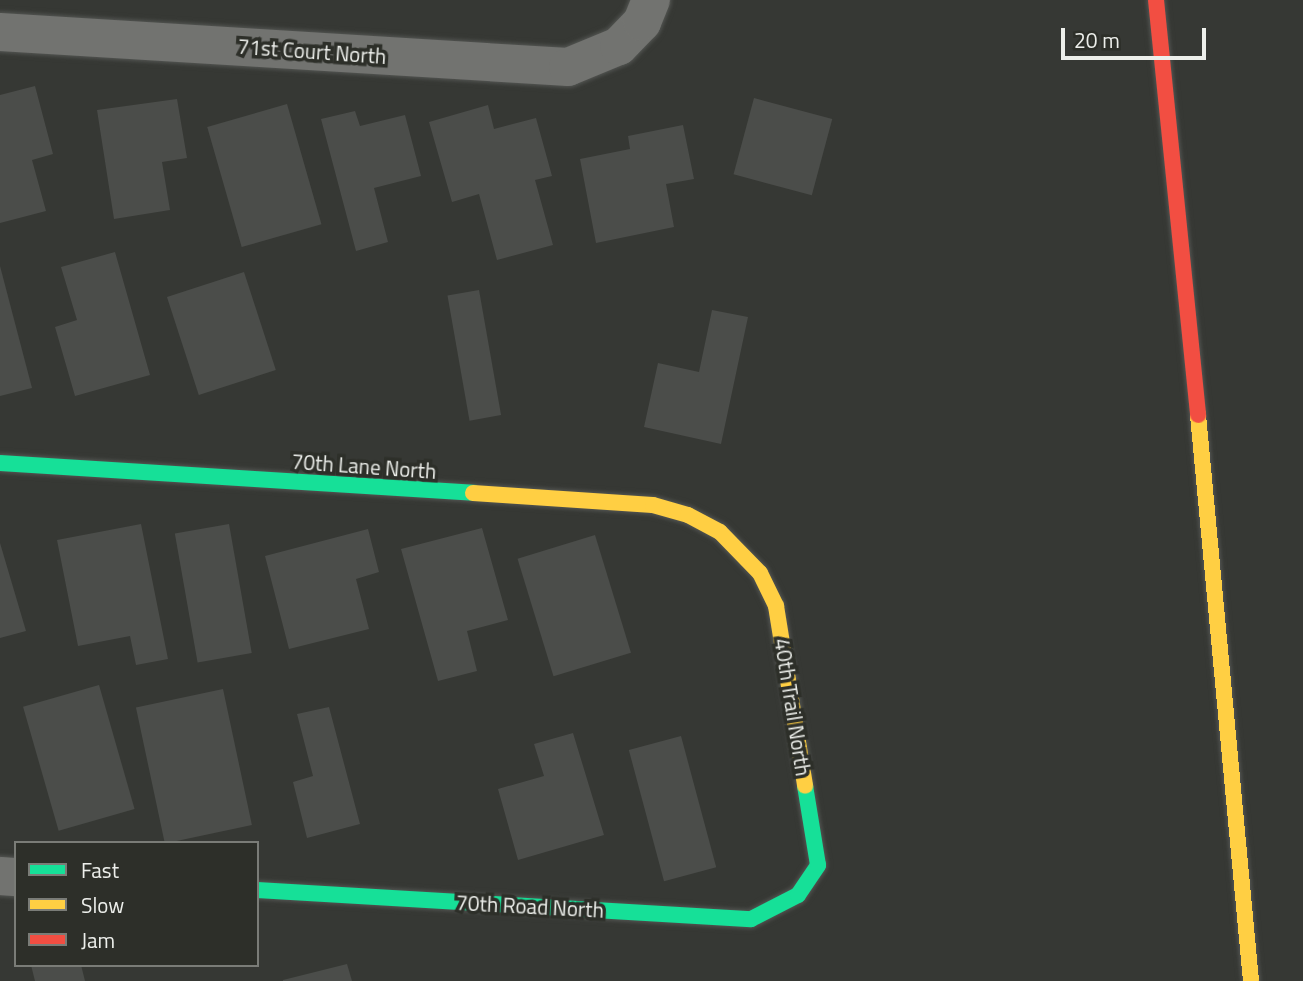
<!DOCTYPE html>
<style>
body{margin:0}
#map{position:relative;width:1303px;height:981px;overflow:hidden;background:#363834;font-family:"Titillium Web",sans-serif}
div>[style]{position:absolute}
.building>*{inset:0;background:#4b4d4a;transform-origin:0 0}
.roads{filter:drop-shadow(0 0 2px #535552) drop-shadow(0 0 2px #535552)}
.street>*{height:38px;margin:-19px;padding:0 19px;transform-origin:19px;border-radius:19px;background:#727370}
.fast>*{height:16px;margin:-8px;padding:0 8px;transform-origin:8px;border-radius:8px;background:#16e098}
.slow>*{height:16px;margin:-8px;padding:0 8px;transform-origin:8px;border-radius:8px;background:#ffcf43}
.jam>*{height:16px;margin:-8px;padding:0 8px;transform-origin:8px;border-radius:8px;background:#f24e42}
span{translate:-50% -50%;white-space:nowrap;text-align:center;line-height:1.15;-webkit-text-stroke:7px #2d2f29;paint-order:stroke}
.street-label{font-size:21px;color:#edefeb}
.legend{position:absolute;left:14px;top:841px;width:245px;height:126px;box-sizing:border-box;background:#2d2f29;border:2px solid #7a7c77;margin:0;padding:9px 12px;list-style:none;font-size:21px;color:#edefeb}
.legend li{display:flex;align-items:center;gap:14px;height:35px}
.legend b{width:35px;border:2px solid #7a7c77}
.scale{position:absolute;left:1061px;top:28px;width:145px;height:32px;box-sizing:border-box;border:4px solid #edefeb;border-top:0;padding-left:9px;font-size:21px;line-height:24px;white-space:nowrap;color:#edefeb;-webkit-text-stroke:5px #2d2f29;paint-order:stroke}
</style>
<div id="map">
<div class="building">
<i style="clip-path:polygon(35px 86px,53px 154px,32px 160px,46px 211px,0 223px,0 95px)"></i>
<i style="left:754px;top:98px;width:81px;height:79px;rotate:15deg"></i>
<i style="clip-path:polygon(177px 99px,187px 158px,162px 162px,170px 210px,114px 219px,97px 110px)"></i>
<i style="left:287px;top:104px;width:125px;height:83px;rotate:74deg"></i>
<i style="clip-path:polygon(488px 105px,494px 129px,536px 118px,552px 176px,535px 180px,553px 245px,497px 260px,479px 194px,452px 202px,429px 122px)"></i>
<i style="clip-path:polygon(355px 111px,360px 126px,405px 115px,421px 176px,374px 188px,388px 242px,356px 251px,321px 119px)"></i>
<i style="clip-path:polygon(683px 125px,694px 179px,666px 184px,674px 227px,596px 243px,580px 159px,630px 149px,628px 136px)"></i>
<i style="clip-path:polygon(115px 252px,150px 375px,75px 396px,55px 327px,77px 320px,61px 267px)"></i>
<i style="clip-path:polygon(0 266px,32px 388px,0 396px)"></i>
<i style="left:244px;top:272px;width:103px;height:81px;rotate:72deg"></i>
<i style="left:479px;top:290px;width:127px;height:32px;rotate:80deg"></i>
<i style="clip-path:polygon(712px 310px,748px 317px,721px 444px,644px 427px,658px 363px,699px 372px)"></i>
<i style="clip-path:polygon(141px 524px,168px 659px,136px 665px,130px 636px,78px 646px,57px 540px)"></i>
<i style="left:229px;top:524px;width:131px;height:55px;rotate:80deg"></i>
<i style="clip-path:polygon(482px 528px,508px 620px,467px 631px,477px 671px,438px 681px,401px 549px)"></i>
<i style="clip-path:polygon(368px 529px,379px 572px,356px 579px,369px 629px,289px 649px,265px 556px)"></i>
<i style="left:595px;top:535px;width:123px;height:81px;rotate:73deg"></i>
<i style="clip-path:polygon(0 543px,26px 631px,0 638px)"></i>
<i style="left:99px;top:685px;width:129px;height:79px;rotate:74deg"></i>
<i style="left:223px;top:689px;width:139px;height:89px;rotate:78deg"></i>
<i style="clip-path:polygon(329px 707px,360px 824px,307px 838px,293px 782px,313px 776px,297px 714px)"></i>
<i style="clip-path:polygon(573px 733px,604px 835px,518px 860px,498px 789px,544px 776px,534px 744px)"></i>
<i style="left:681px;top:736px;width:136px;height:54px;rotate:75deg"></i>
<i style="clip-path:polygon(347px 964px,352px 981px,283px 981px,283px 980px)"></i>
<i style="clip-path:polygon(31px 965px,81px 965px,85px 981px,35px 981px)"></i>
</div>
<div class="roads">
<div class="street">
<i style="left:0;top:32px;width:569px;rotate:3.53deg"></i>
<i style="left:568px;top:67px;width:55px;rotate:-22.4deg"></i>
<i style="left:619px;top:46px;width:33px;rotate:-46deg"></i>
<i style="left:642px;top:22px;width:24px;rotate:-68deg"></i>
<i style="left:0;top:876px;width:16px;rotate:4deg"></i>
</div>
<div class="fast">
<i style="left:0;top:463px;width:474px;rotate:3.6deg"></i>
<i style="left:257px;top:890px;width:495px;rotate:3.4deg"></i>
<i style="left:751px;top:919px;width:53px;rotate:-27.1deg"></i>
<i style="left:798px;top:895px;width:36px;rotate:-56deg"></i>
<i style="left:818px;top:865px;width:80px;rotate:-99.3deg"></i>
</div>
<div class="slow">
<i style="left:1198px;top:415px;width:568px;rotate:84.65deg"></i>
<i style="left:473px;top:493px;width:180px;rotate:3.8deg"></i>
<i style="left:653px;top:505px;width:36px;rotate:16deg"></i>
<i style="left:688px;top:515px;width:36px;rotate:28deg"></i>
<i style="left:720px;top:532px;width:57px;rotate:45.7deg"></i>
<i style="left:760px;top:573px;width:37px;rotate:64deg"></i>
<i style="left:776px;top:606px;width:182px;rotate:80.8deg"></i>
</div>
<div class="jam">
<i style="left:1156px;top:0;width:417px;rotate:84.2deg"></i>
</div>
</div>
<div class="street-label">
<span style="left:312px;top:51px;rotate:4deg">71st Court North</span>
<span style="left:364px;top:466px;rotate:4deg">70th Lane North</span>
<span style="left:793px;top:707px;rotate:81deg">40th Trail North</span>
<span style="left:530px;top:906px;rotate:3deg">70th Road North</span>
</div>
<ul class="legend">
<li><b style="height:9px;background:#16e098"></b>Fast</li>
<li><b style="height:9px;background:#ffcf43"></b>Slow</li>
<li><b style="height:9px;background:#f24e42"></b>Jam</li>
</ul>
<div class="scale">20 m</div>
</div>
